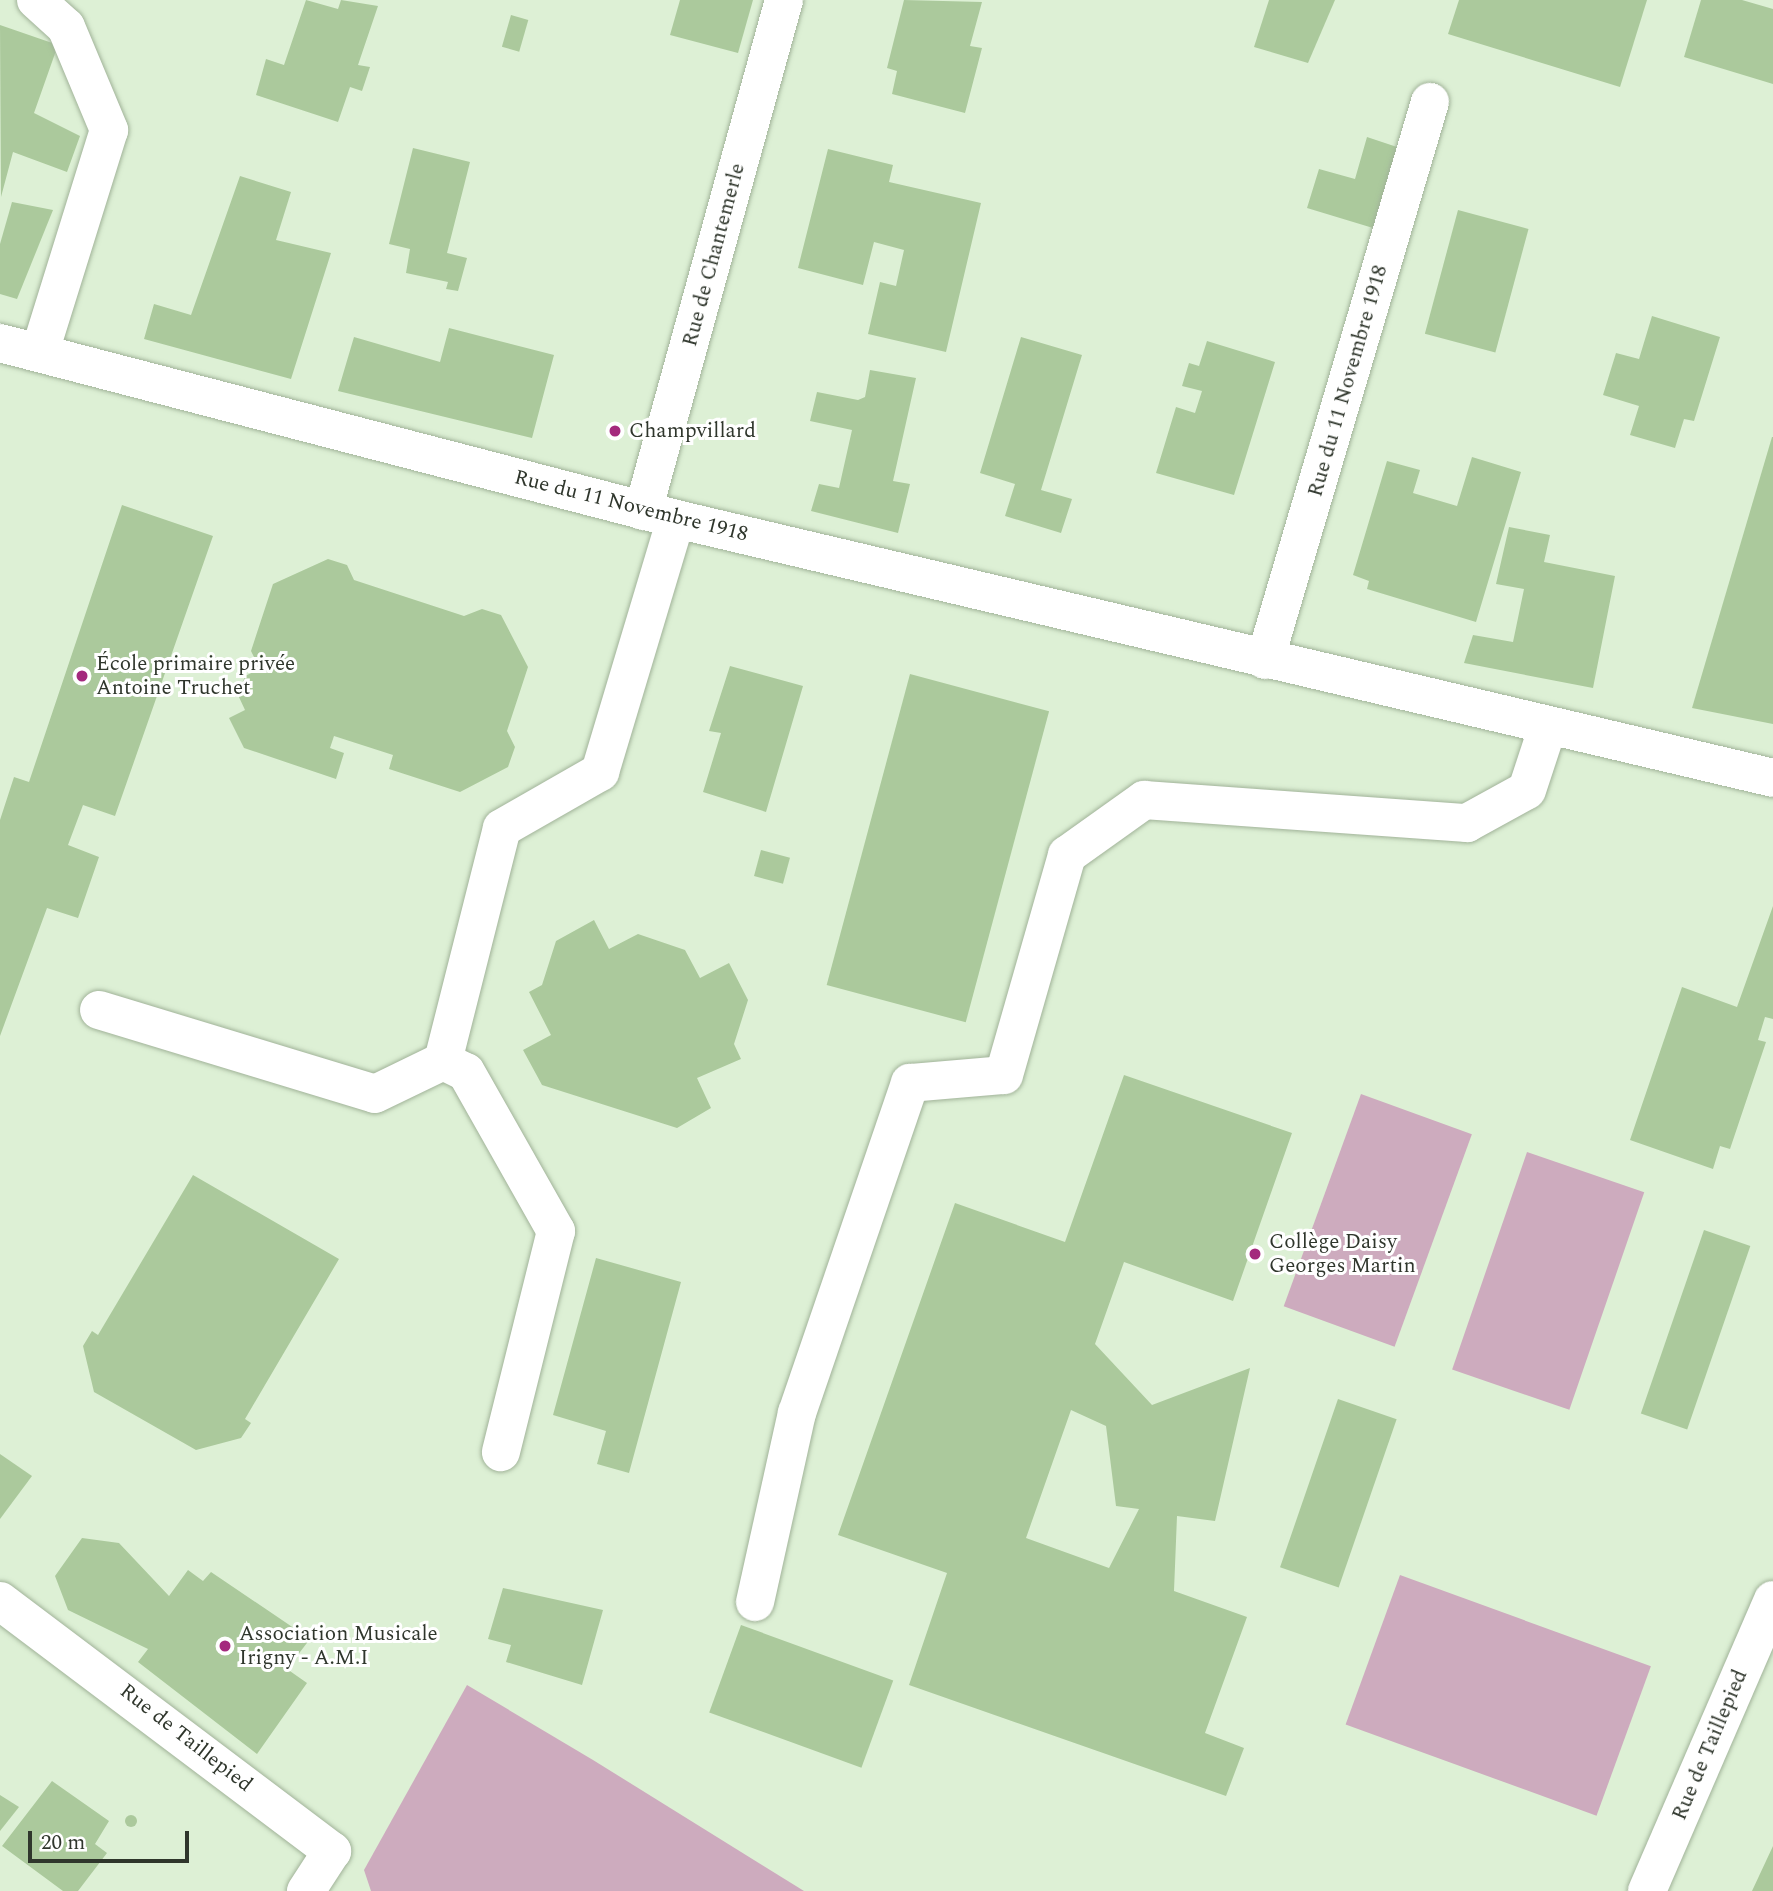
<!DOCTYPE html>
<meta charset="utf-8">
<style>
body{margin:0}
#map{position:relative;width:1773px;height:1891px;overflow:hidden;background:#ddf0d5;font-family:Spectral,serif}
div>[style]{position:absolute}
.green>*{inset:0;background:#cdabbe;transform-origin:0 0}
.building>*{inset:0;background:#abc99c;transform-origin:0 0}
.round{border-radius:50%}
.roads{filter:drop-shadow(0 0 2px #a1b399) drop-shadow(0 0 2px #a1b399)}
.minor>*{height:38px;margin:-19px;padding:0 19px;transform-origin:19px;border-radius:19px;background:#fff}
.dots>*{width:19px;height:19px;translate:-50% -50%;box-sizing:border-box;border:4px solid #fff;border-radius:50%}
span{translate:-50% -50%;white-space:nowrap;text-align:center;line-height:1.15;-webkit-text-stroke:6px #fff;paint-order:stroke}
.street-label{font-size:21px;color:#2f362c}
.poi-label{font-size:21px;color:#2f362c}
.left{translate:0 -50%;text-align:left}
.scale{position:absolute;left:28px;top:1831px;width:161px;height:32px;box-sizing:border-box;border:4px solid #2f362c;border-top:0;padding-left:9px;font-size:21px;line-height:24px;white-space:nowrap;color:#2f362c;-webkit-text-stroke:5px #fff;paint-order:stroke}
</style>
<div id="map">
<div class="green">
<i style="left:1361px;top:1094px;width:118px;height:226px;rotate:20deg"></i>
<i style="left:1527px;top:1152px;width:124px;height:230px;rotate:19deg"></i>
<i style="left:1400px;top:1575px;width:267px;height:159px;rotate:20deg"></i>
<i style="clip-path:polygon(467px 1685px,593px 1760px,804px 1891px,371px 1891px,364px 1870px)"></i>
</div>
<div class="building">
<i style="clip-path:polygon(306px 0,338px 9px,341px 0,378px 6px,358px 65px,370px 67px,362px 91px,350px 87px,338px 122px,256px 95px,266px 59px,284px 65px)"></i>
<i style="clip-path:polygon(680px 0,753px 0,738px 53px,670px 35px)"></i>
<i style="clip-path:polygon(904px 0,982px 2px,970px 46px,982px 48px,965px 113px,892px 94px,897px 71px,887px 68px)"></i>
<i style="clip-path:polygon(1269px 0,1335px 0,1308px 63px,1254px 47px)"></i>
<i style="clip-path:polygon(1459px 0,1647px 0,1620px 87px,1448px 34px)"></i>
<i style="clip-path:polygon(1701px 0,1742px 0,1773px 9px,1773px 84px,1684px 57px)"></i>
<i style="left:511px;top:15px;width:18px;height:33px;rotate:16deg"></i>
<i style="clip-path:polygon(0 25px,58px 45px,34px 113px,80px 136px,67px 172px,13px 152px,1px 197px)"></i>
<i style="clip-path:polygon(1367px 137px,1397px 147px,1373px 228px,1307px 208px,1319px 169px,1355px 179px)"></i>
<i style="clip-path:polygon(413px 148px,470px 162px,447px 253px,467px 258px,458px 291px,446px 289px,448px 282px,406px 273px,410px 249px,389px 244px)"></i>
<i style="clip-path:polygon(828px 149px,893px 165px,889px 182px,981px 203px,946px 352px,868px 334px,880px 282px,896px 286px,904px 250px,874px 242px,863px 285px,798px 268px)"></i>
<i style="clip-path:polygon(240px 176px,291px 192px,276px 240px,331px 253px,291px 379px,144px 339px,154px 304px,191px 315px)"></i>
<i style="clip-path:polygon(12px 202px,53px 210px,17px 299px,0 294px,0 244px)"></i>
<i style="left:1458px;top:210px;width:73px;height:128px;rotate:15deg"></i>
<i style="clip-path:polygon(1652px 316px,1720px 337px,1694px 421px,1684px 419px,1675px 448px,1630px 435px,1639px 406px,1603px 395px,1616px 353px,1639px 359px)"></i>
<i style="clip-path:polygon(449px 328px,554px 355px,532px 438px,338px 391px,354px 337px,440px 362px)"></i>
<i style="clip-path:polygon(1021px 337px,1082px 355px,1041px 490px,1072px 499px,1061px 533px,1005px 516px,1015px 484px,980px 473px)"></i>
<i style="clip-path:polygon(1207px 341px,1275px 362px,1234px 495px,1156px 473px,1176px 407px,1195px 413px,1202px 391px,1182px 386px,1189px 363px,1199px 366px)"></i>
<i style="clip-path:polygon(870px 370px,916px 378px,893px 481px,910px 484px,898px 533px,811px 511px,819px 484px,839px 488px,852px 430px,810px 421px,817px 392px,858px 400px,865px 397px)"></i>
<i style="clip-path:polygon(1772px 437px,1773px 437px,1773px 724px,1692px 708px)"></i>
<i style="clip-path:polygon(1472px 457px,1521px 472px,1476px 622px,1367px 589px,1369px 581px,1353px 575px,1387px 461px,1420px 470px,1413px 493px,1457px 506px)"></i>
<i style="clip-path:polygon(122px 505px,213px 536px,115px 816px,83px 805px,68px 845px,99px 857px,78px 918px,47px 908px,0 1036px,0 820px,14px 777px,29px 782px)"></i>
<i style="clip-path:polygon(1509px 527px,1550px 535px,1544px 562px,1615px 576px,1593px 688px,1464px 663px,1473px 635px,1513px 642px,1524px 589px,1496px 584px)"></i>
<i style="clip-path:polygon(328px 559px,347px 565px,354px 580px,464px 616px,482px 609px,501px 615px,528px 667px,507px 731px,515px 747px,508px 767px,460px 792px,389px 769px,393px 755px,334px 736px,330px 748px,344px 753px,336px 779px,244px 748px,229px 718px,245px 710px,238px 695px,245px 676px,260px 669px,251px 651px,273px 584px)"></i>
<i style="clip-path:polygon(730px 666px,803px 686px,766px 812px,703px 792px,721px 733px,709px 731px)"></i>
<i style="left:910px;top:674px;width:144px;height:322px;rotate:15deg"></i>
<i style="left:761px;top:850px;width:30px;height:27px;rotate:15deg"></i>
<i style="clip-path:polygon(1773px 906px,1773px 1019px,1765px 1017px,1758px 1040px,1766px 1042px,1730px 1149px,1720px 1146px,1713px 1169px,1630px 1140px,1682px 987px,1737px 1007px)"></i>
<i style="clip-path:polygon(594px 920px,609px 949px,638px 934px,685px 950px,700px 978px,729px 963px,748px 1000px,734px 1044px,741px 1059px,697px 1078px,711px 1108px,677px 1128px,542px 1085px,523px 1050px,551px 1035px,529px 992px,542px 985px,556px 941px)"></i>
<i style="clip-path:polygon(evenodd,1124px 1075px,1292px 1133px,1233px 1301px,1124px 1262px,1095px 1344px,1152px 1405px,1250px 1368px,1215px 1521px,1177px 1516px,1174px 1591px,1247px 1617px,1205px 1733px,1244px 1748px,1226px 1796px,909px 1685px,947px 1573px,838px 1535px,955px 1203px,1065px 1242px,1124px 1075px,1071px 1410px,1106px 1426px,1116px 1506px,1139px 1509px,1109px 1568px,1026px 1538px,1071px 1410px)"></i>
<i style="clip-path:polygon(193px 1175px,339px 1259px,245px 1419px,251px 1423px,241px 1438px,196px 1450px,94px 1392px,83px 1346px,92px 1331px,98px 1335px)"></i>
<i style="left:1704px;top:1230px;width:49px;height:194px;rotate:19deg"></i>
<i style="clip-path:polygon(596px 1258px,681px 1282px,629px 1473px,597px 1464px,606px 1431px,553px 1415px)"></i>
<i style="left:1338px;top:1399px;width:62px;height:178px;rotate:19deg"></i>
<i style="clip-path:polygon(0 1454px,32px 1476px,0 1519px)"></i>
<i style="clip-path:polygon(82px 1538px,119px 1543px,169px 1596px,188px 1570px,203px 1581px,211px 1572px,310px 1639px,287px 1669px,307px 1683px,257px 1754px,138px 1662px,148px 1649px,68px 1610px,55px 1576px)"></i>
<i style="clip-path:polygon(503px 1588px,603px 1610px,582px 1685px,506px 1662px,511px 1645px,488px 1639px)"></i>
<i style="left:741px;top:1625px;width:162px;height:93px;rotate:20deg"></i>
<i style="clip-path:polygon(52px 1781px,109px 1821px,95px 1844px,107px 1853px,78px 1891px,63px 1891px,2px 1846px)"></i>
<i style="clip-path:polygon(0 1795px,19px 1807px,0 1831px)"></i>
<i class="round" style="left:125px;top:1815px;width:12px;height:12px"></i>
<i style="clip-path:polygon(1773px 1846px,1773px 1891px,1752px 1891px)"></i>
</div>
<div class="roads">
<div class="minor">
<i style="left:36px;top:0;width:40px;rotate:42deg"></i>
<i style="left:66px;top:27px;width:112px;rotate:67.3deg"></i>
<i style="left:109px;top:130px;width:232px;rotate:107.3deg"></i>
<i style="left:0;top:343px;width:699px;rotate:14.59deg"></i>
<i style="left:676px;top:519px;width:1127px;rotate:13.28deg"></i>
<i style="left:643px;top:511px;width:530px;rotate:-74.57deg"></i>
<i style="left:1265px;top:660px;width:582px;rotate:-73.53deg"></i>
<i style="left:99px;top:1010px;width:288px;rotate:16.9deg"></i>
<i style="left:375px;top:1094px;width:76px;rotate:-25.9deg"></i>
<i style="left:443px;top:1061px;width:240px;rotate:-75.8deg"></i>
<i style="left:502px;top:828px;width:113px;rotate:-29.7deg"></i>
<i style="left:600px;top:772px;width:264px;rotate:-73.3deg"></i>
<i style="left:443px;top:1061px;width:25px;rotate:26deg"></i>
<i style="left:466px;top:1072px;width:183px;rotate:60.5deg"></i>
<i style="left:556px;top:1231px;width:228px;rotate:104deg"></i>
<i style="left:0;top:1601px;width:416px;rotate:37deg"></i>
<i style="left:332px;top:1851px;width:48px;rotate:123deg"></i>
<i style="left:755px;top:1602px;width:194px;rotate:-77.5deg"></i>
<i style="left:797px;top:1413px;width:349px;rotate:-71.1deg"></i>
<i style="left:910px;top:1083px;width:94px;rotate:-4.9deg"></i>
<i style="left:1004px;top:1075px;width:229px;rotate:-74deg"></i>
<i style="left:1067px;top:855px;width:95px;rotate:-35.5deg"></i>
<i style="left:1144px;top:800px;width:324px;rotate:4.1deg"></i>
<i style="left:1467px;top:823px;width:68px;rotate:-28.8deg"></i>
<i style="left:1527px;top:790px;width:67px;rotate:-71.8deg"></i>
<i style="left:1647px;top:1891px;width:317px;rotate:-66.6deg"></i>
</div>
</div>
<div class="dots">
<i style="left:615px;top:431px;background:#a4297d"></i>
<i style="left:82px;top:676px;background:#a4297d"></i>
<i style="left:1255px;top:1254px;background:#a4297d"></i>
<i style="left:225px;top:1646px;background:#a4297d"></i>
</div>
<div class="street-label">
<span style="left:714px;top:255px;rotate:-75deg">Rue de Chantemerle</span>
<span style="left:1348px;top:381px;rotate:-74deg">Rue du 11 Novembre 1918</span>
<span style="left:631px;top:506px;rotate:14deg">Rue du 11 Novembre 1918</span>
<span style="left:186px;top:1738px;rotate:38deg">Rue de Taillepied</span>
<span style="left:1710px;top:1745px;rotate:-67deg">Rue de Taillepied</span>
</div>
<div class="poi-label">
<span class="left" style="left:629px;top:431px">Champvillard</span>
<span class="left" style="left:96px;top:676px">École primaire privée<br>Antoine Truchet</span>
<span class="left" style="left:1269px;top:1254px">Collège Daisy<br>Georges Martin</span>
<span class="left" style="left:239px;top:1646px">Association Musicale<br>Irigny - A.M.I</span>
</div>
<div class="scale">20 m</div>
</div>
